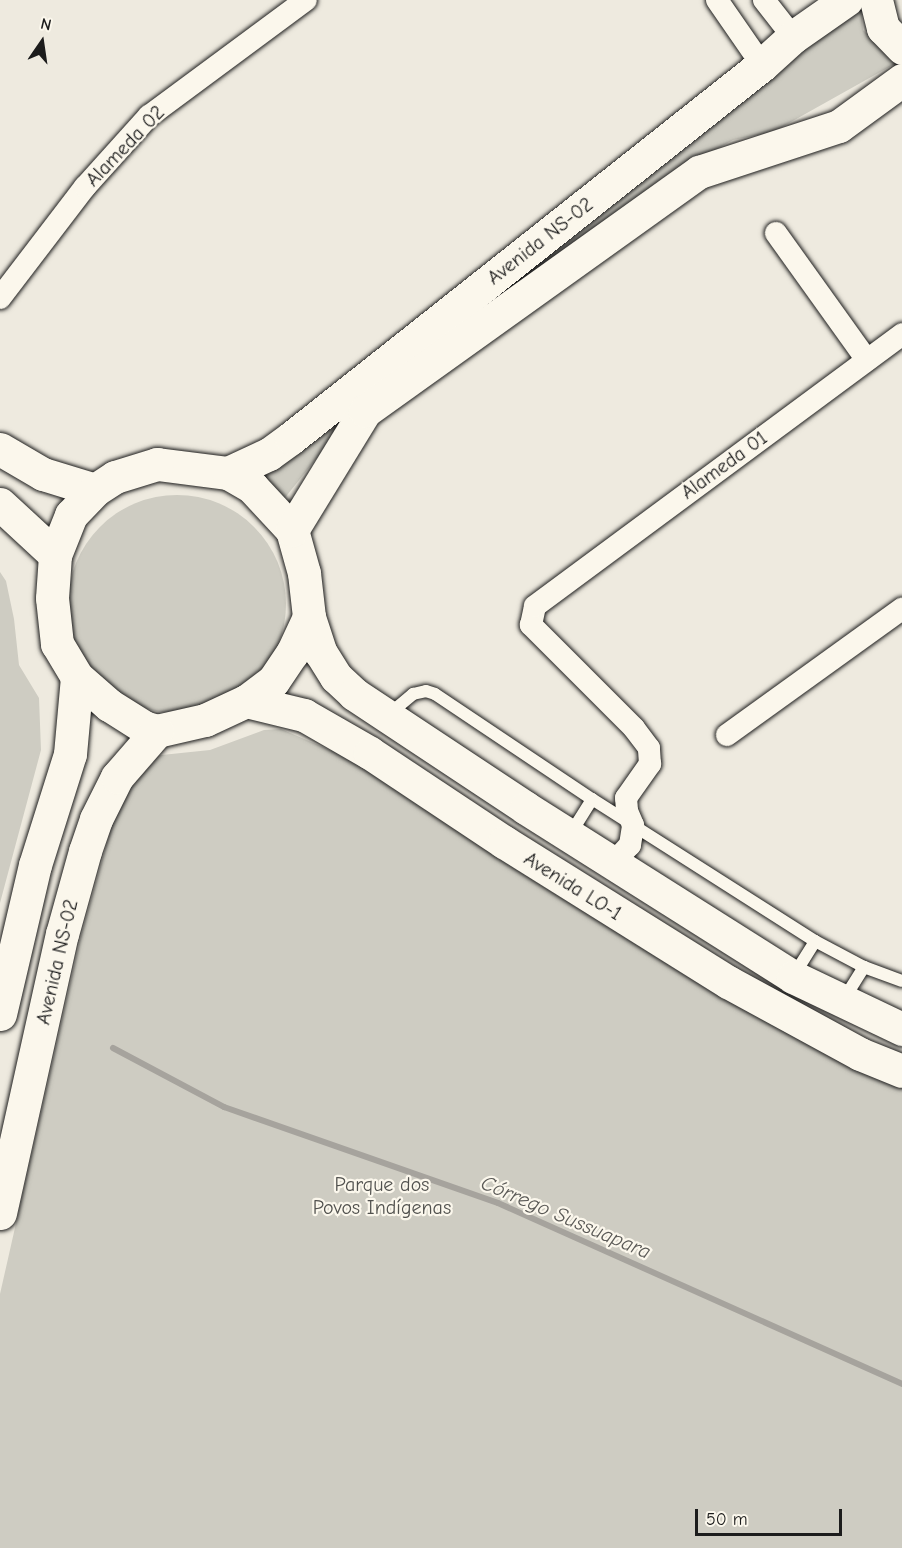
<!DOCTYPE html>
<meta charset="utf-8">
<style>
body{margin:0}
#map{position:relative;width:902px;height:1548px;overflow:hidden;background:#eeeadf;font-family:"Comic Neue",sans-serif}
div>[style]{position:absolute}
.green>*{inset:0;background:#ceccc2}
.round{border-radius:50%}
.stream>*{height:6px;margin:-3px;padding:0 3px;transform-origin:3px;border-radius:3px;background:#a6a39d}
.roads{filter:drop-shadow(0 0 2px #1c1c1c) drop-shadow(0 0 2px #1c1c1c)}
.lane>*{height:12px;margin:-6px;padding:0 6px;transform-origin:6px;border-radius:6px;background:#fbf7ec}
.street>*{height:22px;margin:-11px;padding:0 11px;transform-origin:11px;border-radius:11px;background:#fbf7ec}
.secondary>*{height:33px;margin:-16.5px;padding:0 16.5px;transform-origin:16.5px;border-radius:16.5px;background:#fbf7ec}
span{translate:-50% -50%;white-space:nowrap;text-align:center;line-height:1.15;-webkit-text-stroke:4.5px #fbf7ec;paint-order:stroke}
.street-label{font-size:20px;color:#1c1c1c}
.park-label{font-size:20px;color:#51514e}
.water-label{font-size:21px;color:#5a5956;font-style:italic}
.north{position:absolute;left:12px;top:12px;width:60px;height:60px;-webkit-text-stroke:4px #fbf7ec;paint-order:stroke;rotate:13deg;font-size:16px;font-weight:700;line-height:24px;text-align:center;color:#1c1c1c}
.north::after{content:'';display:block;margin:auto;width:21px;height:27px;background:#1c1c1c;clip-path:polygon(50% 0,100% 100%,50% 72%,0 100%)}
.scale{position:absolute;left:695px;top:1509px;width:147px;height:27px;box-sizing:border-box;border:3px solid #1c1c1c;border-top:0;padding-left:8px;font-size:18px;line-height:21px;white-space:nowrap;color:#1c1c1c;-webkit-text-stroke:4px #fbf7ec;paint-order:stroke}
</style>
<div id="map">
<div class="green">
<i style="clip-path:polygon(861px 8px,863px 30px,898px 62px,773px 132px,733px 140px,662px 179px,359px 405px,284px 499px,251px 471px,724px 109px)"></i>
<i class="round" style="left:68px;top:495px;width:218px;height:218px"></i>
<i style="clip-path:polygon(0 572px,6px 581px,14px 619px,19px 665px,39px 698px,41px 750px,0 903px)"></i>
<i style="clip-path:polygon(281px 729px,360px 763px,902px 1085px,902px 1548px,0 1548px,0 1294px,81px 936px,117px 807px,125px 790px,152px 756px,210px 750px,264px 730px)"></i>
</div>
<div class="stream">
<i style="left:113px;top:1048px;width:126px;rotate:28deg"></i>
<i style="left:224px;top:1107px;width:290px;rotate:19.3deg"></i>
<i style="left:498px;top:1203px;width:443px;rotate:24.1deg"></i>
</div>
<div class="roads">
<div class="lane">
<i style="left:388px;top:715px;width:33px;rotate:-40deg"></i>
<i style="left:413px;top:694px;width:13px;rotate:-13deg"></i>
<i style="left:426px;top:691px;width:9px;rotate:18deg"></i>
<i style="left:435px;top:694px;width:189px;rotate:33.8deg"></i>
<i style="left:592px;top:799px;width:264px;rotate:32.5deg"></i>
<i style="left:815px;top:941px;width:55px;rotate:28deg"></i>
<i style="left:864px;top:967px;width:40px;rotate:20.2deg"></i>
<i style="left:571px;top:833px;width:40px;rotate:-58deg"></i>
<i style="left:794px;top:975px;width:40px;rotate:-58deg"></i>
<i style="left:844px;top:999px;width:38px;rotate:-58deg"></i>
</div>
<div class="street">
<i style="left:717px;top:0;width:79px;rotate:55.3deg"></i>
<i style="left:764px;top:0;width:47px;rotate:51.9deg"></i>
<i style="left:776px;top:233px;width:156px;rotate:54.4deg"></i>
<i style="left:0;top:298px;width:140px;rotate:-52.6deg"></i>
<i style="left:85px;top:187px;width:96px;rotate:-48deg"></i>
<i style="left:149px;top:116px;width:195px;rotate:-36.5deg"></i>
<i style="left:727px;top:735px;width:216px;rotate:-35.8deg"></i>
<i style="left:613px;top:863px;width:25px;rotate:-47deg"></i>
<i style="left:630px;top:845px;width:20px;rotate:-81deg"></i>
<i style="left:633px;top:825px;width:15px;rotate:-113deg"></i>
<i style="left:627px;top:811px;width:13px;rotate:-94deg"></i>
<i style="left:626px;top:798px;width:42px;rotate:-54.8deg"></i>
<i style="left:650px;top:764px;width:16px;rotate:-94deg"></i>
<i style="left:649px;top:748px;width:25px;rotate:-127deg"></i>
<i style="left:634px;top:728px;width:146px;rotate:-135deg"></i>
<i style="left:531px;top:625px;width:19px;rotate:-78deg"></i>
<i style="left:535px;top:606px;width:457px;rotate:-36.5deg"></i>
</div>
<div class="secondary">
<i style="left:876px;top:0;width:29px;rotate:76deg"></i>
<i style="left:883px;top:28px;width:28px;rotate:46deg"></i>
<i style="left:0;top:449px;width:50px;rotate:30.2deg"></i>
<i style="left:43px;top:474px;width:54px;rotate:17.1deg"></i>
<i style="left:157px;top:464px;width:72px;rotate:7.2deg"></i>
<i style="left:228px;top:473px;width:28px;rotate:30deg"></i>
<i style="left:252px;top:487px;width:59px;rotate:47.1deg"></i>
<i style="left:292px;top:530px;width:45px;rotate:74.4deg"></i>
<i style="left:304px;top:573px;width:44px;rotate:83.5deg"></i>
<i style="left:309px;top:617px;width:40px;rotate:115deg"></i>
<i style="left:292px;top:653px;width:34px;rotate:124deg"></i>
<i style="left:273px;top:681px;width:34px;rotate:143deg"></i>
<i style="left:246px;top:701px;width:45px;rotate:155.1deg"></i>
<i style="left:205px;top:720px;width:49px;rotate:167.1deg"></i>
<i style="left:157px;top:731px;width:14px;rotate:-163deg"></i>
<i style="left:144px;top:727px;width:41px;rotate:-147.8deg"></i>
<i style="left:109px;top:705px;width:43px;rotate:-138.8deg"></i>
<i style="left:77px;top:677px;width:39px;rotate:-121deg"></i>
<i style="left:57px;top:644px;width:46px;rotate:-96.2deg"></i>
<i style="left:52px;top:598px;width:43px;rotate:-86deg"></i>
<i style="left:55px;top:555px;width:43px;rotate:-68.2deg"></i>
<i style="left:71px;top:515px;width:35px;rotate:-46deg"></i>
<i style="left:95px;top:490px;width:24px;rotate:-33deg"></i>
<i style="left:115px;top:477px;width:44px;rotate:-17.2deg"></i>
<i style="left:228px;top:473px;width:45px;rotate:-24.9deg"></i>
<i style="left:269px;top:454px;width:27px;rotate:-36deg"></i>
<i style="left:291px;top:438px;width:601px;rotate:-38.38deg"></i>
<i style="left:762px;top:65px;width:42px;rotate:-42.1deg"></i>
<i style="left:793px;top:37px;width:65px;rotate:-34.9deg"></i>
<i style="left:0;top:504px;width:75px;rotate:42.8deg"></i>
<i style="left:292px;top:530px;width:140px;rotate:-58.5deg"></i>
<i style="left:365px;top:411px;width:411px;rotate:-35.6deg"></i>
<i style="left:699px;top:172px;width:147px;rotate:-18.2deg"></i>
<i style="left:839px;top:126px;width:78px;rotate:-36.1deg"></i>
<i style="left:309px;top:617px;width:38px;rotate:72deg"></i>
<i style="left:321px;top:653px;width:28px;rotate:58deg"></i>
<i style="left:336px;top:677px;width:25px;rotate:43deg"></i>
<i style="left:354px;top:694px;width:206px;rotate:33.5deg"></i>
<i style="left:526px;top:808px;width:316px;rotate:32.3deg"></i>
<i style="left:793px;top:977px;width:121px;rotate:25.5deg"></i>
<i style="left:246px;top:701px;width:60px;rotate:13.6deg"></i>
<i style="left:304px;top:715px;width:76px;rotate:29.9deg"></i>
<i style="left:370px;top:753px;width:161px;rotate:33.6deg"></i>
<i style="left:504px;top:842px;width:264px;rotate:32deg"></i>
<i style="left:728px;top:982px;width:150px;rotate:28.6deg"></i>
<i style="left:860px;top:1054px;width:45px;rotate:22deg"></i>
<i style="left:0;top:1014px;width:153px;rotate:-76.8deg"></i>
<i style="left:35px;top:865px;width:116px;rotate:-72.5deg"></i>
<i style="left:70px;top:754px;width:77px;rotate:-84.8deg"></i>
<i style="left:0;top:1213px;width:286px;rotate:-77.5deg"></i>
<i style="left:62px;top:934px;width:86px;rotate:-74.5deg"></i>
<i style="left:85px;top:851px;width:34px;rotate:-71deg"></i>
<i style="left:96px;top:819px;width:47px;rotate:-63.4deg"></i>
<i style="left:117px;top:777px;width:61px;rotate:-49deg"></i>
</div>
</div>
<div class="street-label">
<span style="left:125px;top:146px;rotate:-46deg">Alameda 02</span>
<span style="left:540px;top:241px;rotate:-38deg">Avenida NS-02</span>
<span style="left:724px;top:465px;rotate:-36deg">Alameda 01</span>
<span style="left:573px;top:886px;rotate:32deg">Avenida LO-1</span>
<span style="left:57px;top:962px;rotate:-77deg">Avenida NS-02</span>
</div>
<div class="park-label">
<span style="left:382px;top:1196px">Parque dos<br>Povos Indígenas</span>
</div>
<div class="water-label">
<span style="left:566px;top:1217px;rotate:23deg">Córrego Sussuapara</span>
</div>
<div class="north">N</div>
<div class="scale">50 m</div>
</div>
